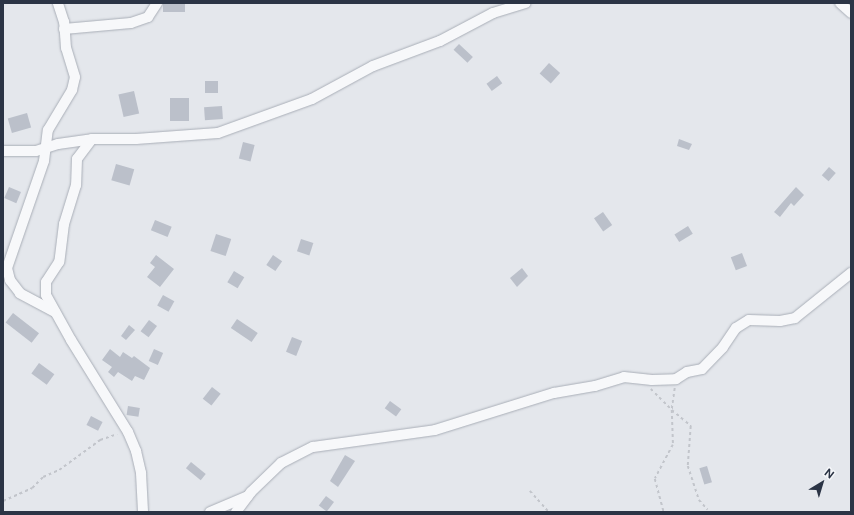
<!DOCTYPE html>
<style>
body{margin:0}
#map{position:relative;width:854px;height:515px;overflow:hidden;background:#e4e7ec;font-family:"Public Sans",sans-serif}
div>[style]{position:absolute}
.building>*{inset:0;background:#bbc0ca;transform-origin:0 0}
.path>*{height:1.5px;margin-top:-0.75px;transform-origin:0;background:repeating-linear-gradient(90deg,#c2c5cb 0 3px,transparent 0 6px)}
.roads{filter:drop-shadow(0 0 1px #a9aeb7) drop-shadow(0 0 1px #a9aeb7)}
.street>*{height:10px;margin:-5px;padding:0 5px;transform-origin:5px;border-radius:5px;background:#f7f8fa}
span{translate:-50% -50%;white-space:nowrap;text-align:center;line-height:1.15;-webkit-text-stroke:4px #f4f6f9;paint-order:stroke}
.frame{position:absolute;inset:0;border:4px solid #2b3445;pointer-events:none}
.north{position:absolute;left:802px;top:463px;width:40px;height:40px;-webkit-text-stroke:3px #f4f6f9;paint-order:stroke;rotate:38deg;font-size:11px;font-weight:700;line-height:16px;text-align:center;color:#2b3445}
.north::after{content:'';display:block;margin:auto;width:14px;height:18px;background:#2b3445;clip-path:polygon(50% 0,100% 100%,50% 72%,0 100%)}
</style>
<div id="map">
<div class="building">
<i style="left:163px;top:3px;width:22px;height:9px"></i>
<i style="left:459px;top:44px;width:19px;height:8px;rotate:43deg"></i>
<i style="left:549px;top:63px;width:15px;height:14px;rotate:42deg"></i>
<i style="left:497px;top:76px;width:9px;height:13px;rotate:54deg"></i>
<i style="left:205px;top:81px;width:13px;height:12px"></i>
<i style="left:134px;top:91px;width:23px;height:16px;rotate:77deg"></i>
<i style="left:170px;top:98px;width:19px;height:23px"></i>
<i style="left:222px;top:106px;width:13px;height:18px;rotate:86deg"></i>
<i style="left:27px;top:113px;width:15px;height:20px;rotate:74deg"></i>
<i style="clip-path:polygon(679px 139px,692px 144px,689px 150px,677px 146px)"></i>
<i style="left:243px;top:142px;width:12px;height:17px;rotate:14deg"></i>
<i style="left:116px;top:164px;width:19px;height:17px;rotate:16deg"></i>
<i style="left:829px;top:167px;width:9px;height:11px;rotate:41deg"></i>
<i style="left:9px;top:187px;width:13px;height:12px;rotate:23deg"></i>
<i style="clip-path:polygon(796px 187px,804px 195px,794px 206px,791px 203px,780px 217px,774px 212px)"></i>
<i style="left:603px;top:212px;width:16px;height:11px;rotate:55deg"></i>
<i style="left:155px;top:220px;width:18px;height:11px;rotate:22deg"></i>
<i style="left:688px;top:226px;width:9px;height:16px;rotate:58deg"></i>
<i style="left:216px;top:234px;width:16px;height:18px;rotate:18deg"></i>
<i style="left:301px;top:239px;width:13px;height:13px;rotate:18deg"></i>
<i style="left:742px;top:253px;width:14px;height:12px;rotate:69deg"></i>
<i style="clip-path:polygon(156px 255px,174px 269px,160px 287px,147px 277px,155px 267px,150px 263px)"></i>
<i style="left:273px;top:255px;width:11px;height:12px;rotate:34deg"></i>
<i style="clip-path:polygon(522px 268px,528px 276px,517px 287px,510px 278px)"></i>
<i style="left:234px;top:271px;width:12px;height:13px;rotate:31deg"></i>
<i style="left:163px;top:295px;width:13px;height:12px;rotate:29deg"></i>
<i style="left:13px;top:313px;width:33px;height:12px;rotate:38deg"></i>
<i style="left:237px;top:319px;width:25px;height:11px;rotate:34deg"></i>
<i style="left:149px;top:320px;width:10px;height:14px;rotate:37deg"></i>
<i style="clip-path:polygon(129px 325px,135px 330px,126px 340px,121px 336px)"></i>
<i style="left:292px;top:337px;width:11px;height:16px;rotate:22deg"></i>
<i style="clip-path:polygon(110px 349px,120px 357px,123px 352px,132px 358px,134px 356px,150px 368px,144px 380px,135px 376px,132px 381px,118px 372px,114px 377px,108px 372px,112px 367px,102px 360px)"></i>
<i style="left:154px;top:349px;width:10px;height:13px;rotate:24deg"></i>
<i style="left:39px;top:363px;width:19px;height:13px;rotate:36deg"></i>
<i style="left:212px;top:387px;width:11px;height:15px;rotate:38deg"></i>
<i style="left:390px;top:401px;width:14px;height:9px;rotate:36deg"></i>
<i style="left:128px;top:406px;width:12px;height:9px;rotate:9deg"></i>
<i style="left:91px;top:416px;width:13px;height:10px;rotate:27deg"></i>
<i style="clip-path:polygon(345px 455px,355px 461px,338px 487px,330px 481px)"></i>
<i style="left:191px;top:462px;width:19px;height:8px;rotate:39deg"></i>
<i style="left:707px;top:466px;width:17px;height:8px;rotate:73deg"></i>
<i style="left:326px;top:496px;width:10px;height:12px;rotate:37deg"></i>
</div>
<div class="path">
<i style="left:675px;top:388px;width:22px;rotate:98deg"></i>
<i style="left:672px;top:410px;width:25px;rotate:40deg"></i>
<i style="left:691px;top:426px;width:40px;rotate:94.3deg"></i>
<i style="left:688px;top:466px;width:36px;rotate:72deg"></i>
<i style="left:699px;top:500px;width:13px;rotate:48deg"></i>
<i style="left:651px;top:389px;width:30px;rotate:45deg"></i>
<i style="left:672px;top:410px;width:35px;rotate:88deg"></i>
<i style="left:673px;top:445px;width:38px;rotate:118deg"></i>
<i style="left:655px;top:479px;width:34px;rotate:75deg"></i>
<i style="left:530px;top:491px;width:28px;rotate:48deg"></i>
<i style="left:3px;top:501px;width:32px;rotate:-24deg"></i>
<i style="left:32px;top:488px;width:16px;rotate:-45deg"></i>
<i style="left:43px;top:477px;width:17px;rotate:-24deg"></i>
<i style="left:59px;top:470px;width:51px;rotate:-36.2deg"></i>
<i style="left:100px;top:440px;width:18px;rotate:-19deg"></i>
</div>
<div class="roads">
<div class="street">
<i style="left:840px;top:3px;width:15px;rotate:42deg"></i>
<i style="left:64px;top:29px;width:67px;rotate:-5.1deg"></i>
<i style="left:131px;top:23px;width:18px;rotate:-19deg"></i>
<i style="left:148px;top:17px;width:17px;rotate:-57deg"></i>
<i style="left:92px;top:139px;width:25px;rotate:127deg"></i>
<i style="left:77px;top:159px;width:26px;rotate:92deg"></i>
<i style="left:76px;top:185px;width:41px;rotate:107.1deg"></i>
<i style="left:64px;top:224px;width:38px;rotate:97deg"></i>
<i style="left:59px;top:262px;width:24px;rotate:123deg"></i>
<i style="left:46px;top:282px;width:13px;rotate:90deg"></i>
<i style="left:46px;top:295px;width:51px;rotate:60.9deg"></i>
<i style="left:71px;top:340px;width:108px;rotate:58.2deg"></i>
<i style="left:128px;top:432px;width:21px;rotate:67deg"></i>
<i style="left:136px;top:451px;width:23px;rotate:77deg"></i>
<i style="left:141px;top:473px;width:39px;rotate:87deg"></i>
<i style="left:3px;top:151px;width:33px"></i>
<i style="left:36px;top:151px;width:23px;rotate:-18deg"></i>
<i style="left:58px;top:144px;width:34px;rotate:-8deg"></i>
<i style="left:92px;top:139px;width:44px"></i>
<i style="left:136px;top:139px;width:82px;rotate:-4.2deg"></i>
<i style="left:218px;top:133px;width:100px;rotate:-19.9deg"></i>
<i style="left:312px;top:99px;width:69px;rotate:-28.4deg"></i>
<i style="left:373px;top:66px;width:72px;rotate:-20.5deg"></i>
<i style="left:440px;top:41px;width:60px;rotate:-27.8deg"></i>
<i style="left:493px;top:13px;width:34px;rotate:-17deg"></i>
<i style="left:55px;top:312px;width:40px;rotate:-152deg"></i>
<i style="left:20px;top:293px;width:16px;rotate:-128deg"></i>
<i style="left:10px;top:280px;width:12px;rotate:-104deg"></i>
<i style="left:7px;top:268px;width:113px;rotate:-70.9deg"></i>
<i style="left:44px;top:161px;width:31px;rotate:-83deg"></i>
<i style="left:48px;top:130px;width:47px;rotate:-59deg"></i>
<i style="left:72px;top:90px;width:13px;rotate:-77deg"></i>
<i style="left:75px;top:77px;width:30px;rotate:-107deg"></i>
<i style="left:66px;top:48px;width:26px;rotate:-94deg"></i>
<i style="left:64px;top:22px;width:20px;rotate:-108deg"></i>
<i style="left:210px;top:512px;width:41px;rotate:-22.8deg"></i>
<i style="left:236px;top:512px;width:25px;rotate:-53deg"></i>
<i style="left:251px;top:492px;width:42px;rotate:-44deg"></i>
<i style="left:281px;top:463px;width:36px;rotate:-27deg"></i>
<i style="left:313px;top:447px;width:123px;rotate:-7.9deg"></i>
<i style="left:435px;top:430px;width:125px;rotate:-17.3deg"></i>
<i style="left:554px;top:393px;width:42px;rotate:-9.7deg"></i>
<i style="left:595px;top:386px;width:30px;rotate:-17deg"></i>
<i style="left:624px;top:377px;width:28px;rotate:6deg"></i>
<i style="left:652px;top:380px;width:24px;rotate:-2deg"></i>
<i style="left:676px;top:379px;width:13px;rotate:-32deg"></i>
<i style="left:687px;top:372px;width:15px;rotate:-11deg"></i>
<i style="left:702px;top:369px;width:30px;rotate:-46deg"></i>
<i style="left:723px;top:347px;width:23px;rotate:-56deg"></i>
<i style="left:736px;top:328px;width:15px;rotate:-32deg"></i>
<i style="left:749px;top:320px;width:31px;rotate:2deg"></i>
<i style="left:780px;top:321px;width:15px;rotate:-11deg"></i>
<i style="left:795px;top:318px;width:72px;rotate:-38.8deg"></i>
</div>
</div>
<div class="frame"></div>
<div class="north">N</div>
</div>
